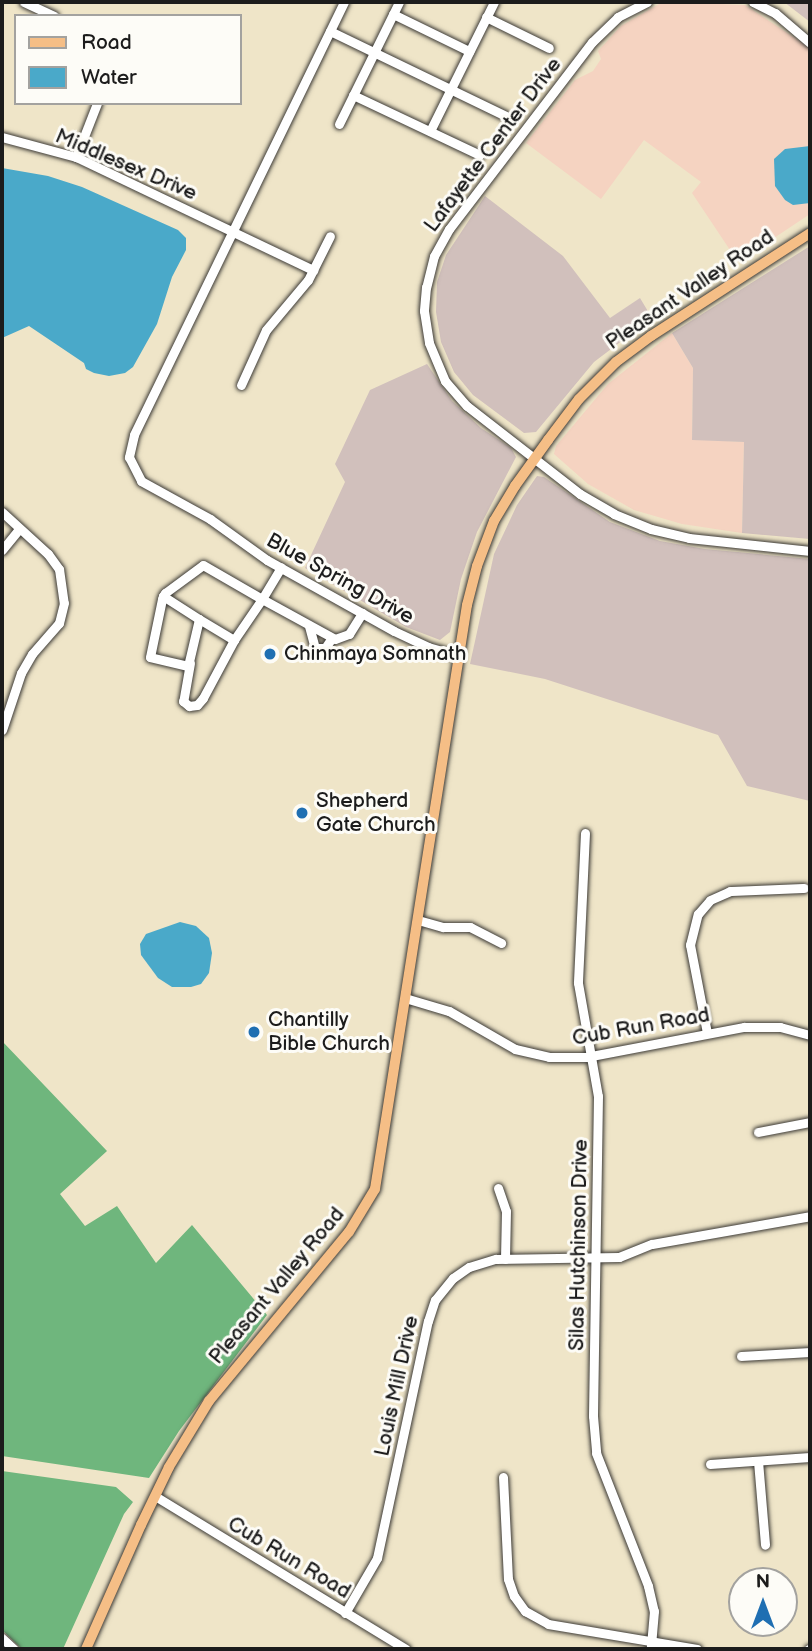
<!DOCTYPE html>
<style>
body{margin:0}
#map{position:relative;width:812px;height:1651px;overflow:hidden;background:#efe5c8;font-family:"Balsamiq Sans",sans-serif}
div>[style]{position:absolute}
.built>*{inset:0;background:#f5d3c1}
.industrial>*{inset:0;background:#d1c0bc}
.forest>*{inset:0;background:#6fb67d}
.water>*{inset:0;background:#4aa9c9}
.roads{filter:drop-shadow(0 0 2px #3c3a36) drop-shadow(0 0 2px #3c3a36)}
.minor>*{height:9px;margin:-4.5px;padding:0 4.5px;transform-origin:4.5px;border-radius:4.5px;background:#fff}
.major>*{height:10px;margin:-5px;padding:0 5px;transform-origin:5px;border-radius:5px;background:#f5be86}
.dots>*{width:19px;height:19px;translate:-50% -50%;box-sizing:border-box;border:4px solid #fdfcf7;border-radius:50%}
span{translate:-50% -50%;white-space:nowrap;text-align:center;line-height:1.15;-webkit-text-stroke:6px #fdfcf7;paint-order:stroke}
.street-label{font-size:21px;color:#1c1c1c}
.poi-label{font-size:21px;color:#1c1c1c}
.left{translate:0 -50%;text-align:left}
.frame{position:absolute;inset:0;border:4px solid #1c1c1c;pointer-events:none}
.legend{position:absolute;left:14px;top:14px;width:228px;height:91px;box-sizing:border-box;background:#fdfcf7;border:2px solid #a3a29f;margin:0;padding:9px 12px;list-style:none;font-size:21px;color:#1c1c1c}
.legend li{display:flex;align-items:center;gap:14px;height:35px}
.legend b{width:35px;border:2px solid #a3a29f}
.north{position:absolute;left:728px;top:1567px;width:70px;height:70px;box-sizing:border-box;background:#fdfcf7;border:2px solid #a3a29f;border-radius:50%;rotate:0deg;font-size:19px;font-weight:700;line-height:28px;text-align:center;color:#1c1c1c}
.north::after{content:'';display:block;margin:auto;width:24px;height:32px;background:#1f6fb2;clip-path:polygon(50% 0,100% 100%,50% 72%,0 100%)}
</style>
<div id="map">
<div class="built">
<i style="clip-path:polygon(671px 2px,745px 5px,810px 48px,810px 214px,738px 262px,692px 193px,701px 182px,644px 140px,601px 199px,526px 143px,575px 80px,593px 71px,601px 59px,598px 51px,621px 26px,659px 4px)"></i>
<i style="clip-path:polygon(672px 333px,693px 368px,692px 439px,744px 442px,742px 533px,682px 524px,634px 510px,588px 484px,554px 454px,556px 446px,608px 384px)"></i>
</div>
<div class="industrial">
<i style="clip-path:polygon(784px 2px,810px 2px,810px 22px)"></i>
<i style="clip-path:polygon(485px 196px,563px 256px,610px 318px,640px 298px,652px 318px,594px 362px,536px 432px,524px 433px,473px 395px,454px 372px,441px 342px,436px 312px,437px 282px,446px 255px)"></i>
<i style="clip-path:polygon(810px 246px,810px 539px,742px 533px,744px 442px,692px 440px,693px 368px,672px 333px)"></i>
<i style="clip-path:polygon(427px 364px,452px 401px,481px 428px,511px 448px,516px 457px,477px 532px,461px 579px,450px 632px,440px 640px,406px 627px,305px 568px,345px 482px,335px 464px,370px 390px)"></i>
<i style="clip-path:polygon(537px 476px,544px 477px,610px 522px,660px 541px,705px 549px,810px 559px,810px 801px,747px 786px,718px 735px,545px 679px,470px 664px,494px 554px,517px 505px)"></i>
</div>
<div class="forest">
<i style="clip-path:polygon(2px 1041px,107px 1151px,60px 1194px,85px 1226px,117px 1206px,156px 1263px,192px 1225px,267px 1315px,179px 1431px,149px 1478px,2px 1456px)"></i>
<i style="clip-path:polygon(2px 1471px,116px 1487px,133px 1502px,124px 1514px,63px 1649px,22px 1649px,2px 1630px)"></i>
</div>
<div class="water">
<i style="clip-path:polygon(810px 146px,810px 203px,793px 205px,785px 200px,775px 186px,774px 159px,785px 149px)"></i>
<i style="clip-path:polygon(2px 168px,48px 176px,82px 187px,178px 230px,186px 238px,186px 250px,172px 277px,157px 324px,133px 367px,125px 373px,109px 376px,94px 373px,86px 369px,84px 363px,29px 326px,2px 338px)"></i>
<i style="clip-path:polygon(180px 922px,196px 926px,209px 938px,212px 953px,209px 973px,201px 984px,191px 987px,172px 987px,158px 978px,141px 955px,140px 944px,146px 934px)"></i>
</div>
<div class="roads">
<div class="minor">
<i style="left:24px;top:2px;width:33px;rotate:25deg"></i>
<i style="left:344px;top:2px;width:481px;rotate:115.9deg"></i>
<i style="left:134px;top:435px;width:23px;rotate:103deg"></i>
<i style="left:129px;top:457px;width:27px;rotate:63deg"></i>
<i style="left:141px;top:481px;width:79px;rotate:28.8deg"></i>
<i style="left:210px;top:519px;width:70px;rotate:35.7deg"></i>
<i style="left:267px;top:560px;width:145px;rotate:29.2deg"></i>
<i style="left:394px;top:631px;width:38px;rotate:25deg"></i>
<i style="left:428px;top:647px;width:33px;rotate:16deg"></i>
<i style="left:647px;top:2px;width:33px;rotate:153deg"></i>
<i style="left:618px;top:17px;width:36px;rotate:136deg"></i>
<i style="left:592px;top:42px;width:235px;rotate:127.4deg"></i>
<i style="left:449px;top:229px;width:31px;rotate:119deg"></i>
<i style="left:434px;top:256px;width:32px;rotate:104deg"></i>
<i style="left:426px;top:287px;width:24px;rotate:95deg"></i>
<i style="left:424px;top:311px;width:32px;rotate:81deg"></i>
<i style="left:429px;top:343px;width:41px;rotate:67.2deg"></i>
<i style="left:445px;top:381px;width:33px;rotate:49deg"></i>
<i style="left:467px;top:406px;width:143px;rotate:37.9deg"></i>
<i style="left:580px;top:494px;width:39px;rotate:30deg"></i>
<i style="left:614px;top:514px;width:40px;rotate:22deg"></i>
<i style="left:651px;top:529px;width:39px;rotate:13deg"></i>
<i style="left:689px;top:538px;width:122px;rotate:6.1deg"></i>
<i style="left:753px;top:2px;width:25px;rotate:27deg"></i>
<i style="left:775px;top:13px;width:46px;rotate:40.6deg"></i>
<i style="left:393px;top:14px;width:85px;rotate:26deg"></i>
<i style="left:486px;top:17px;width:70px;rotate:26.2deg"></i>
<i style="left:330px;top:31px;width:195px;rotate:25.8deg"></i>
<i style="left:353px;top:95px;width:140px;rotate:25.3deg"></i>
<i style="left:339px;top:124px;width:136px;rotate:-63.8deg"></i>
<i style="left:430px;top:131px;width:144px;rotate:-63.6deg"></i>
<i style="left:2px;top:137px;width:77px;rotate:15.1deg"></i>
<i style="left:76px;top:157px;width:263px;rotate:25.5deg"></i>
<i style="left:76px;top:157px;width:58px;rotate:-68.7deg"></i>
<i style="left:241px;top:385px;width:60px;rotate:-65.6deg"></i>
<i style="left:266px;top:330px;width:65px;rotate:-50deg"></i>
<i style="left:308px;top:280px;width:49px;rotate:-63.4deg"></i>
<i style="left:2px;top:512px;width:62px;rotate:42.4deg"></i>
<i style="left:48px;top:554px;width:19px;rotate:54deg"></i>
<i style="left:59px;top:569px;width:34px;rotate:82deg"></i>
<i style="left:64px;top:603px;width:21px;rotate:104deg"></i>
<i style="left:59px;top:623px;width:41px;rotate:131.1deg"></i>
<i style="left:32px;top:654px;width:22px;rotate:120deg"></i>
<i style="left:21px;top:673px;width:60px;rotate:108.4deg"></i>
<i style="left:2px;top:550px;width:26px;rotate:-51deg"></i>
<i style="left:163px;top:596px;width:43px;rotate:32.6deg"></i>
<i style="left:199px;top:619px;width:48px;rotate:103.2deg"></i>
<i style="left:188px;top:666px;width:39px;rotate:-167deg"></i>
<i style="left:150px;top:657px;width:59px;rotate:-78.3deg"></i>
<i style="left:162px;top:599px;width:3px;rotate:-72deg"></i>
<i style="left:163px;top:596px;width:4px;rotate:-56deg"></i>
<i style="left:165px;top:593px;width:47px;rotate:-36.4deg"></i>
<i style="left:203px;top:565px;width:68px;rotate:30deg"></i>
<i style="left:262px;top:599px;width:37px;rotate:-59deg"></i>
<i style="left:199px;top:619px;width:41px;rotate:31deg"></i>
<i style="left:234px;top:640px;width:50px;rotate:-55.7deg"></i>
<i style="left:262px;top:599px;width:83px;rotate:28.7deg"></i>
<i style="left:335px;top:639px;width:15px;rotate:-20deg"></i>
<i style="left:349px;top:634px;width:25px;rotate:-58deg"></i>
<i style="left:309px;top:626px;width:23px;rotate:75deg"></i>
<i style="left:315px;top:648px;width:10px"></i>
<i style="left:325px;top:648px;width:11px;rotate:-56deg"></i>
<i style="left:190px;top:663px;width:39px;rotate:100deg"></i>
<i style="left:183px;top:701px;width:8px;rotate:40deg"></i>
<i style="left:189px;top:706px;width:8px;rotate:-7deg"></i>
<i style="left:197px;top:705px;width:9px;rotate:-49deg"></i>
<i style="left:203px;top:698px;width:66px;rotate:-61.9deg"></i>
<i style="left:585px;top:833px;width:150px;rotate:92.7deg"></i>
<i style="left:578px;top:983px;width:115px;rotate:80deg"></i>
<i style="left:598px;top:1096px;width:320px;rotate:90.9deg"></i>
<i style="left:593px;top:1416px;width:37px;rotate:85deg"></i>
<i style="left:596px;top:1453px;width:143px;rotate:68.6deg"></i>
<i style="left:648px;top:1586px;width:26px;rotate:77deg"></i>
<i style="left:654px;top:1611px;width:38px;rotate:95deg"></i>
<i style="left:418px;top:920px;width:26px;rotate:16deg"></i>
<i style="left:443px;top:927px;width:27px"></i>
<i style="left:470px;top:927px;width:35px;rotate:27deg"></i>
<i style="left:405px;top:998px;width:46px;rotate:16.5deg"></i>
<i style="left:449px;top:1011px;width:76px;rotate:29.9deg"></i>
<i style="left:515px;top:1049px;width:35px;rotate:13deg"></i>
<i style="left:549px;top:1057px;width:37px"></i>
<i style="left:586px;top:1057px;width:161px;rotate:-10.8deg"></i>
<i style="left:744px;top:1027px;width:36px"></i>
<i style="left:780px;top:1027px;width:31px;rotate:15deg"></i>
<i style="left:707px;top:1033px;width:90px;rotate:-100.9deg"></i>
<i style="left:690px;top:945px;width:32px;rotate:-76deg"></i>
<i style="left:698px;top:914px;width:18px;rotate:-49deg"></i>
<i style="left:710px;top:900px;width:22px;rotate:-24deg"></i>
<i style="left:730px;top:891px;width:74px;rotate:-2.3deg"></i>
<i style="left:758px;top:1132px;width:53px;rotate:-10.9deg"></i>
<i style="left:498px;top:1188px;width:24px;rotate:71deg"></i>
<i style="left:506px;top:1211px;width:48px;rotate:91.2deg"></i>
<i style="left:741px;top:1356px;width:69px;rotate:-3.3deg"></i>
<i style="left:758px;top:1461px;width:84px;rotate:85.2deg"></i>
<i style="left:710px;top:1464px;width:100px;rotate:-4deg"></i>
<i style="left:503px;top:1477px;width:102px;rotate:87.2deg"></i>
<i style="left:508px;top:1579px;width:18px;rotate:71deg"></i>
<i style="left:514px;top:1596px;width:19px;rotate:54deg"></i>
<i style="left:525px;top:1611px;width:26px;rotate:29deg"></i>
<i style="left:548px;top:1624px;width:151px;rotate:9.5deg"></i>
<i style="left:155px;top:1496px;width:294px;rotate:31.4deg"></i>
<i style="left:345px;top:1613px;width:64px;rotate:-59.8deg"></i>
<i style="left:377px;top:1558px;width:242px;rotate:-77.9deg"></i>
<i style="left:428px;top:1321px;width:22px;rotate:-72deg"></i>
<i style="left:435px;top:1300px;width:28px;rotate:-51deg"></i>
<i style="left:453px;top:1278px;width:19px;rotate:-35deg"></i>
<i style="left:469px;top:1267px;width:28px;rotate:-17deg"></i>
<i style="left:496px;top:1259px;width:123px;rotate:-0.9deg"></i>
<i style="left:619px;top:1257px;width:35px;rotate:-22deg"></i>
<i style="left:652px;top:1244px;width:160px;rotate:-10deg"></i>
<i style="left:2px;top:1638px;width:16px;rotate:43deg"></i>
<i style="left:809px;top:1649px;width:1px"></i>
</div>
<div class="major">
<i style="left:86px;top:1649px;width:136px;rotate:-66.1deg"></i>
<i style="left:141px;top:1525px;width:64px;rotate:-64.2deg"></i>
<i style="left:169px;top:1467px;width:77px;rotate:-58.8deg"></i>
<i style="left:209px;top:1401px;width:219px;rotate:-50.4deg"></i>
<i style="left:349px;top:1232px;width:50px;rotate:-58.8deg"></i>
<i style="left:375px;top:1189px;width:591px;rotate:-81.05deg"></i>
<i style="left:467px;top:605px;width:40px;rotate:-75.6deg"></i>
<i style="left:477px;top:566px;width:48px;rotate:-69.3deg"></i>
<i style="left:494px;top:521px;width:41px;rotate:-59deg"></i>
<i style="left:515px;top:486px;width:57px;rotate:-54.3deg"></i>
<i style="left:548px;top:440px;width:51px;rotate:-52.9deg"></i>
<i style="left:579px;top:399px;width:52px;rotate:-45deg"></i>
<i style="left:616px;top:362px;width:44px;rotate:-36.6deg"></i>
<i style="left:651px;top:336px;width:189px;rotate:-32.9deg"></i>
</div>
</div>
<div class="dots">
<i style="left:270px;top:654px;background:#1f6fb2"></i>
<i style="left:302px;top:813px;background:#1f6fb2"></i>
<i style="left:254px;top:1032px;background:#1f6fb2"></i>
</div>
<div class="street-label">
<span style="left:493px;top:145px;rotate:-53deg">Lafayette Center Drive</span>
<span style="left:126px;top:165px;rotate:23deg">Middlesex Drive</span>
<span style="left:690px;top:290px;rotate:-34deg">Pleasant Valley Road</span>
<span style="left:340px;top:579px;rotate:29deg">Blue Spring Drive</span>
<span style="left:641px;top:1027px;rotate:-10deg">Cub Run Road</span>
<span style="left:579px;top:1245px;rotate:-89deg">Silas Hutchinson Drive</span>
<span style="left:277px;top:1286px;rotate:-50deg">Pleasant Valley Road</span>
<span style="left:397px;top:1386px;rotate:-78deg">Louis Mill Drive</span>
<span style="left:289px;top:1558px;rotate:31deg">Cub Run Road</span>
</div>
<div class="poi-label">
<span class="left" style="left:284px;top:654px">Chinmaya Somnath</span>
<span class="left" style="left:316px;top:813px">Shepherd<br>Gate Church</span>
<span class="left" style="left:268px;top:1032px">Chantilly<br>Bible Church</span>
</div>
<div class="frame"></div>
<ul class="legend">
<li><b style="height:9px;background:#f5be86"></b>Road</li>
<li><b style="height:19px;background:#4aa9c9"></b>Water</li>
</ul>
<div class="north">N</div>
</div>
